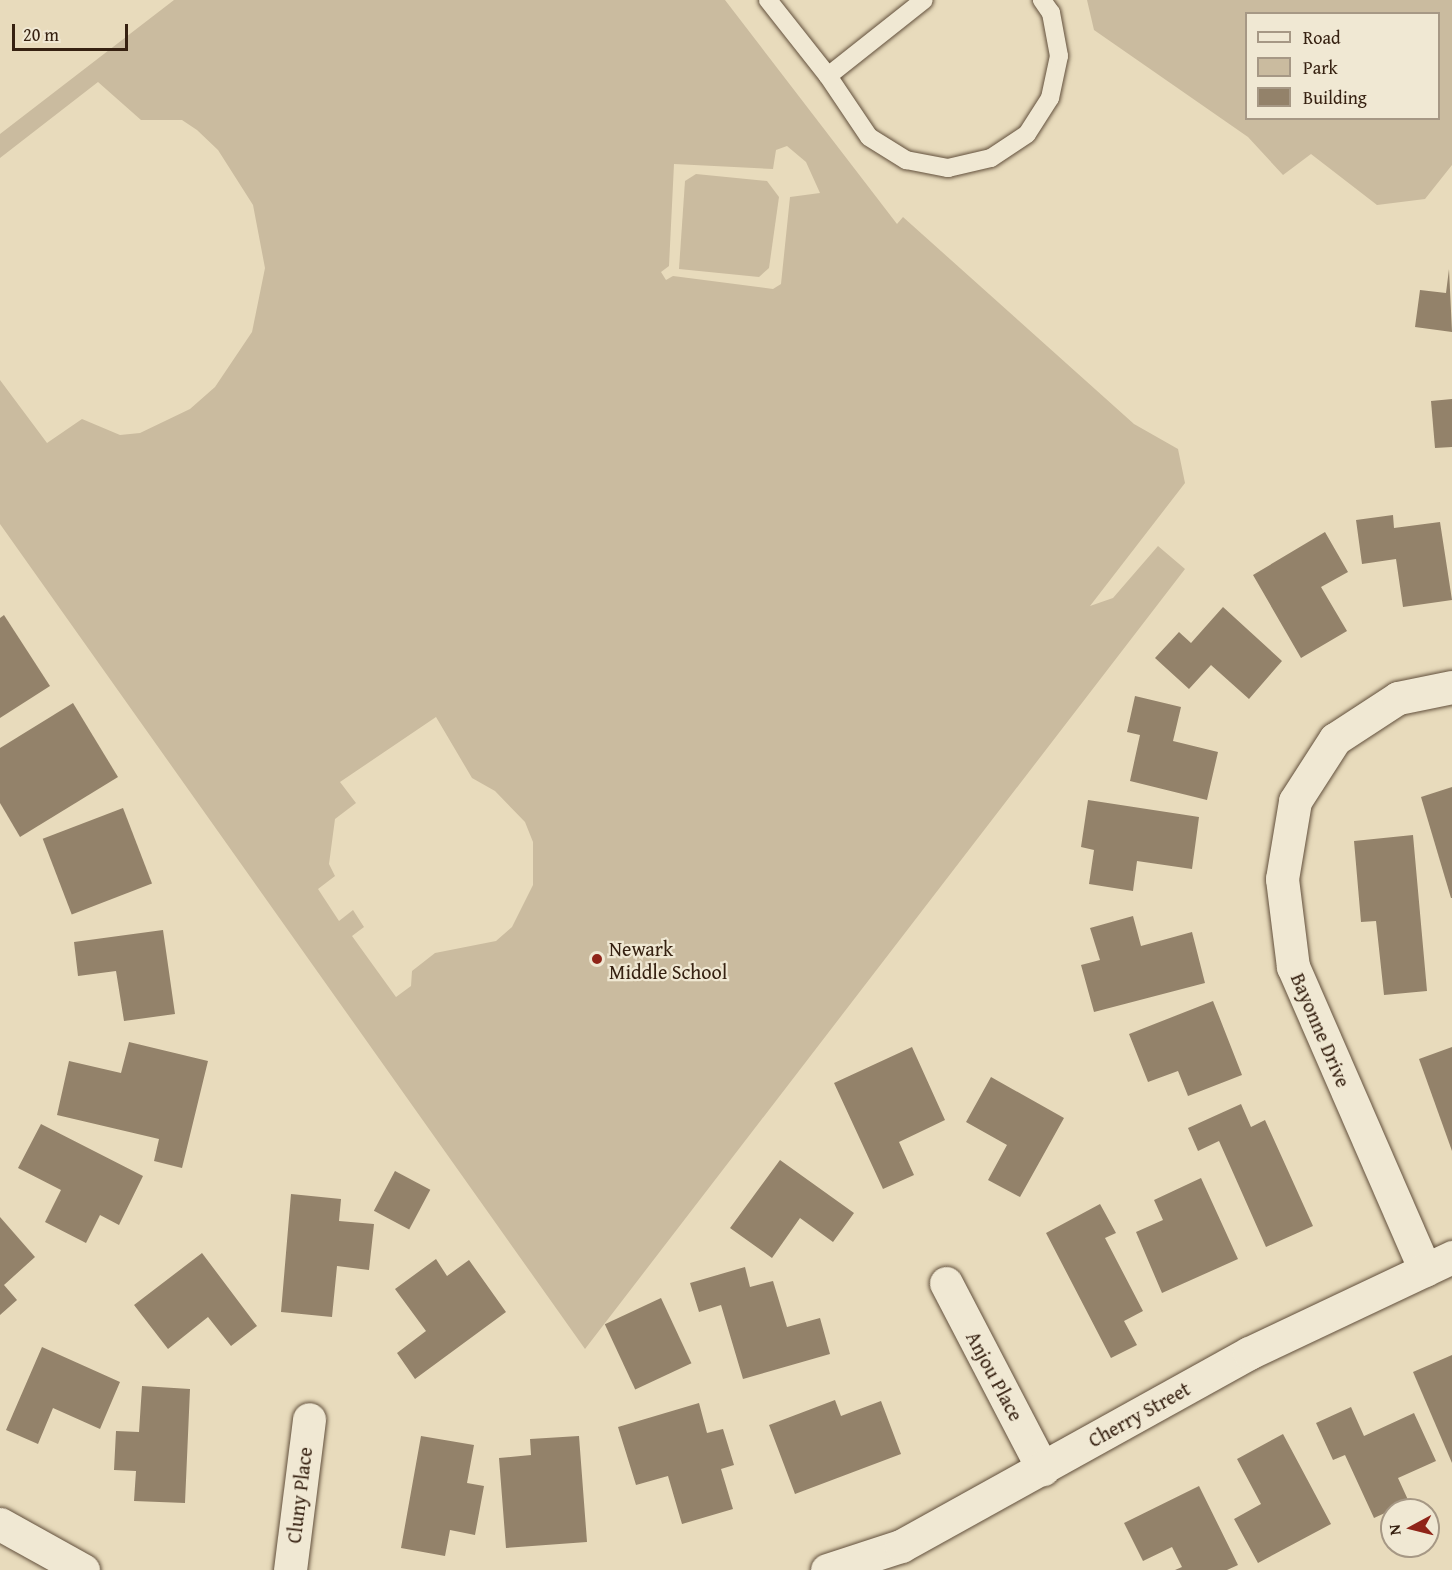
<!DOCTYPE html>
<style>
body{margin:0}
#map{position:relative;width:1452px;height:1570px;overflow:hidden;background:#e8dbbc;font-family:"Gentium Book Plus",serif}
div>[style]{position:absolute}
.green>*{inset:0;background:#cabb9f}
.building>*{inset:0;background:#93826a;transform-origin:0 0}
.roads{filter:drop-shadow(0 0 2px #62503c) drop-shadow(0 0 2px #62503c)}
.service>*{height:18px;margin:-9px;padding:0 9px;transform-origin:9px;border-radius:9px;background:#f0e8d3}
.minor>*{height:33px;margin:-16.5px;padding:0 16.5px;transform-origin:16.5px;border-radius:16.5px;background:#f0e8d3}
.tertiary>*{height:33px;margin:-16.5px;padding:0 16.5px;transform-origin:16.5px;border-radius:16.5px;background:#f0e8d3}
.dots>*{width:16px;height:16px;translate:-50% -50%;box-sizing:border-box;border:3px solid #f0e8d3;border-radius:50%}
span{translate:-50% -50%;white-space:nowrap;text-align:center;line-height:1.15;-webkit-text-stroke:4.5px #f0e8d3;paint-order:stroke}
.poi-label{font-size:20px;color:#362111}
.left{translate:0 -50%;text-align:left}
.street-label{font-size:20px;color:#362111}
.legend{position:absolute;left:1245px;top:12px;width:195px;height:108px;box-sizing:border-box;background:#f0e8d3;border:2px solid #a69885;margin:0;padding:8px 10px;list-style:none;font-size:18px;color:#362111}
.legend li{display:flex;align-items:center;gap:12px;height:30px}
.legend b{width:30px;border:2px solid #a69885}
.north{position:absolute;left:1380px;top:1498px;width:60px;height:60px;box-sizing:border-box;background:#f0e8d3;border:2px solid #a69885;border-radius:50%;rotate:263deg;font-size:16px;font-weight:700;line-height:24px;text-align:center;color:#362111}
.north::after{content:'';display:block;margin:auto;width:21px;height:27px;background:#8f2418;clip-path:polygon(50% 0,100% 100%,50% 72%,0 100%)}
.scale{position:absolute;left:12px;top:24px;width:116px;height:27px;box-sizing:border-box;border:3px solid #362111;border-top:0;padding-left:8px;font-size:18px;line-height:21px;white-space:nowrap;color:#362111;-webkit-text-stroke:4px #f0e8d3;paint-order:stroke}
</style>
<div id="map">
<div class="green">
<i style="clip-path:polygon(evenodd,174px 0,725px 0,897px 224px,903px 217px,1134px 424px,1178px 449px,1185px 483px,1090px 606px,1113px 598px,1158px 546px,1185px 569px,585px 1349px,0 524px,0 380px,47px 443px,82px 419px,120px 435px,140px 433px,190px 409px,215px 387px,252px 332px,265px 268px,253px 205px,218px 150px,197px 130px,182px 120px,141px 120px,98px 82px,0 158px,0 134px,174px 0,787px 146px,806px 162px,820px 193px,790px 197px,781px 284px,773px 289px,673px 276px,666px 280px,661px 272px,669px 266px,674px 164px,773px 169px,776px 150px,787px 146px,174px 0,436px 717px,472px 778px,495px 791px,525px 822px,533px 842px,533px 885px,512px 927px,496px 941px,435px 953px,412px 971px,411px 986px,396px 997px,352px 936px,364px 927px,353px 910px,339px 921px,318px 889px,335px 876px,329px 864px,335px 819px,356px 803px,340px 782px,436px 717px)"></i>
<i style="clip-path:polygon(evenodd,1087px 0,1452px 0,1452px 165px,1425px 199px,1377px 205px,1311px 154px,1283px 175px,1248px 137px,1094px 30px,1087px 0,1246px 14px,1438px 14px,1438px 118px,1246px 118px,1246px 14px)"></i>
<i style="clip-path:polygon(696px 174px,767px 181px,779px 197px,769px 268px,759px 277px,679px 269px,685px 181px)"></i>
</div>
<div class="building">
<i style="clip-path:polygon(1449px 269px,1452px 332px,1415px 327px,1420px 290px,1446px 293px)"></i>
<i style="clip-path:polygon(1452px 399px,1452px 447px,1435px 448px,1431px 401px)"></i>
<i style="clip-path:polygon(1393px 515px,1394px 528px,1440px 522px,1452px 600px,1403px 607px,1396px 559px,1362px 564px,1356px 520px)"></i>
<i style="clip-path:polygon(1325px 532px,1348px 572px,1321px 587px,1347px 631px,1301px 658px,1253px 575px)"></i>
<i style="clip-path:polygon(1223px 607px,1282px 661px,1249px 699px,1211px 665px,1189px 689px,1155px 658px,1179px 632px,1191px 643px)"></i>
<i style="clip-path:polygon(4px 615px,50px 686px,0 718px,0 618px)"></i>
<i style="clip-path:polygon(1135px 696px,1181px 707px,1173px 741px,1218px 752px,1207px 800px,1130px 781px,1140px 735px,1127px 732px)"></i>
<i style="clip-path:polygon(73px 703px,118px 777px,20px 837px,0 803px,0 748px)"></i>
<i style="clip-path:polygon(1452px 787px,1452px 898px,1451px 898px,1421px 797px)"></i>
<i style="clip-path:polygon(1088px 800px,1199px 817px,1192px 869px,1137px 861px,1133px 891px,1089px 884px,1094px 850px,1081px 847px)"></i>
<i style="left:123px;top:808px;width:81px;height:86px;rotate:69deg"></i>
<i style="clip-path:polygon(1413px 835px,1427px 991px,1384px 995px,1376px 921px,1361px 922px,1354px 841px)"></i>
<i style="clip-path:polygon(1133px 916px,1141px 946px,1192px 932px,1205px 983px,1094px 1012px,1081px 965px,1100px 960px,1090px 928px)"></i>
<i style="clip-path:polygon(163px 930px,175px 1014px,124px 1021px,116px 971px,78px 976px,74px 942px)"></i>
<i style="clip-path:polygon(1213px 1001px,1242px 1075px,1188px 1096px,1178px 1071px,1148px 1082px,1129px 1034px)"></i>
<i style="clip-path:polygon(129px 1042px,208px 1061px,182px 1168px,154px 1161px,159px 1139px,57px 1115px,69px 1061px,121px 1073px)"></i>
<i style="clip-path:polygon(912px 1047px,945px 1120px,899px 1142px,914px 1175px,883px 1189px,834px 1083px)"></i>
<i style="clip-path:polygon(1452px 1047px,1452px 1151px,1419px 1059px)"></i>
<i style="clip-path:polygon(991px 1077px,1064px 1118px,1020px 1197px,988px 1180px,1007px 1145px,966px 1122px)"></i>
<i style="clip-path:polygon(1241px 1104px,1251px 1127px,1265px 1120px,1313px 1226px,1266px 1247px,1219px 1141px,1198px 1151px,1188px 1128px)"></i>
<i style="clip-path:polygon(41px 1124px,143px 1176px,119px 1225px,100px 1215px,86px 1243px,45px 1222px,61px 1190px,18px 1168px)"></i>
<i style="clip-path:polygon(780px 1160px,854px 1213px,833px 1242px,800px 1218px,772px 1258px,730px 1228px)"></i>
<i style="left:395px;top:1171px;width:40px;height:45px;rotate:28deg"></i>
<i style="clip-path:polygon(1201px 1178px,1238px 1259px,1162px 1293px,1136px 1232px,1163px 1220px,1154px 1200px)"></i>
<i style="clip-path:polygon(291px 1194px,341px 1199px,339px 1221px,374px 1224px,369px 1270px,337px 1266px,332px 1317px,281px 1312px)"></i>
<i style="clip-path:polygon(1100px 1204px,1116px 1233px,1105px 1238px,1143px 1311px,1124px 1321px,1137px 1345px,1111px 1358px,1046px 1233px)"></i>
<i style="clip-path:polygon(0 1217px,35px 1257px,4px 1285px,17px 1300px,0 1315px)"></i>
<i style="clip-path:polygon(202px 1253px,257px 1326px,231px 1346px,208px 1317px,168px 1349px,134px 1305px)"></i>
<i style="clip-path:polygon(436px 1259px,447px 1276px,469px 1260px,506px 1312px,415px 1379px,397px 1353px,426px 1331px,395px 1289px)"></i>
<i style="clip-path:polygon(745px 1267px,750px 1287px,773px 1281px,787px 1327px,820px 1318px,830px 1354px,743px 1379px,721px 1305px,699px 1312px,690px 1283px)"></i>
<i style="left:661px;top:1298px;width:72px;height:62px;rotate:65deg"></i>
<i style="clip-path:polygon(42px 1347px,120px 1382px,100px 1429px,53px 1408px,38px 1444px,6px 1430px)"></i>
<i style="clip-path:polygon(1452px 1355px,1452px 1463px,1413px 1372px)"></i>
<i style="clip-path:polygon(142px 1386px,190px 1389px,185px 1503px,134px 1501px,136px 1471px,114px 1470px,116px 1431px,139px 1432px)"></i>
<i style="clip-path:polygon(835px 1400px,841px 1416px,881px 1401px,901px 1454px,795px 1494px,769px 1425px)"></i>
<i style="clip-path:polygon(699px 1403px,707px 1433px,723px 1429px,734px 1465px,721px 1469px,733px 1509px,682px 1524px,668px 1476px,636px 1485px,618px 1427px)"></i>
<i style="clip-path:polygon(1351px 1407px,1364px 1436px,1414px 1413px,1436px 1461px,1398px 1478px,1409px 1502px,1374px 1518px,1345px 1455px,1333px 1460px,1316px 1423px)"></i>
<i style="clip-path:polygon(1283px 1434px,1331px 1524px,1258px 1563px,1234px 1519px,1261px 1504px,1237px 1459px)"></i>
<i style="clip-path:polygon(421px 1436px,474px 1445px,467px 1483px,484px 1486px,475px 1535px,450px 1530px,445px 1556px,401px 1548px)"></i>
<i style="clip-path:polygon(579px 1436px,587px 1542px,506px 1548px,499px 1458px,531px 1455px,530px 1439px)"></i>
<i style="clip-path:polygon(1199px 1486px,1238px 1565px,1227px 1570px,1175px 1570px,1182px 1567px,1172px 1547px,1143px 1561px,1124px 1523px)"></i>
</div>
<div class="roads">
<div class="service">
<i style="left:768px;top:0;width:97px;rotate:51.7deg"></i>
<i style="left:828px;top:76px;width:122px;rotate:-38.4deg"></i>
<i style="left:828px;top:76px;width:73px;rotate:56.1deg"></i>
<i style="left:869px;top:137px;width:44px;rotate:31.9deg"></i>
<i style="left:906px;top:160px;width:43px;rotate:10.8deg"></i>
<i style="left:948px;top:168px;width:44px;rotate:-13.1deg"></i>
<i style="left:991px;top:158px;width:43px;rotate:-33.7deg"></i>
<i style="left:1027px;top:134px;width:43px;rotate:-57.4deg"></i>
<i style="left:1050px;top:98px;width:43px;rotate:-77.9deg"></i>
<i style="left:1059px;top:56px;width:44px;rotate:-100.5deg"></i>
<i style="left:1051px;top:13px;width:16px;rotate:-125deg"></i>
</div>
<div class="minor">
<i style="left:1425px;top:1270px;width:331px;rotate:-113.5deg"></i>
<i style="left:1293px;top:967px;width:89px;rotate:-97.1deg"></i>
<i style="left:1282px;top:879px;width:79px;rotate:-80.5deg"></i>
<i style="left:1295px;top:801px;width:74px;rotate:-57.2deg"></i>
<i style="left:1335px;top:739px;width:75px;rotate:-33.1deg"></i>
<i style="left:1398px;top:698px;width:55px;rotate:-11.5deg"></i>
<i style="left:946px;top:1283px;width:210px;rotate:62.5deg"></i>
<i style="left:290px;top:1570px;width:152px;rotate:-82.8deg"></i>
</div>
<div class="tertiary">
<i style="left:0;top:1524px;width:95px;rotate:29deg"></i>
<i style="left:827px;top:1570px;width:78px;rotate:-18deg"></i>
<i style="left:901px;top:1546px;width:398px;rotate:-29deg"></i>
<i style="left:1249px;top:1353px;width:225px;rotate:-25.3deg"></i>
</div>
</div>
<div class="dots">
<i style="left:597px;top:959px;background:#8f2418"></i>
</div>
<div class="poi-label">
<span class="left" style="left:609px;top:960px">Newark<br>Middle School</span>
</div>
<div class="street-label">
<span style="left:1321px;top:1030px;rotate:67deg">Bayonne Drive</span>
<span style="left:995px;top:1376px;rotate:62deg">Anjou Place</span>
<span style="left:1139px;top:1414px;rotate:-29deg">Cherry Street</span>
<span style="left:299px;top:1495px;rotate:-83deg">Cluny Place</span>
</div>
<ul class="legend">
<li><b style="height:8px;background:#f0e8d3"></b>Road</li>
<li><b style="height:16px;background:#cabb9f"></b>Park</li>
<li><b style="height:16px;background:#93826a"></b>Building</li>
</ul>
<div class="north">N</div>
<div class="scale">20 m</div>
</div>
